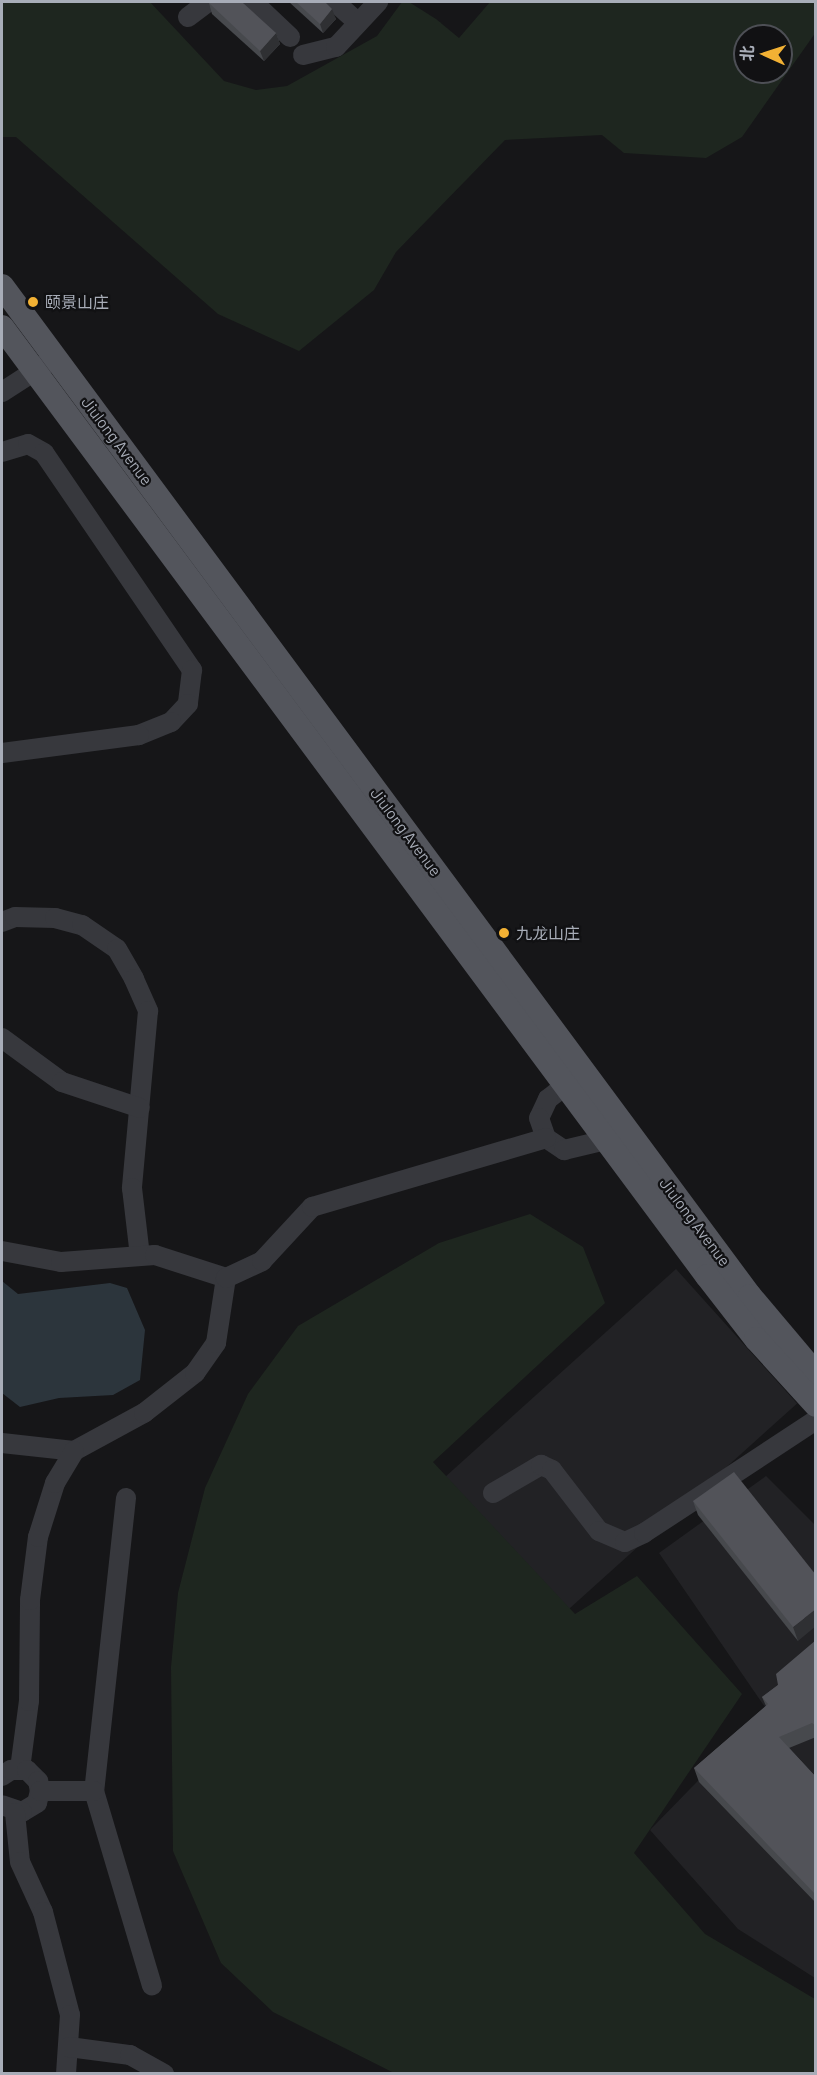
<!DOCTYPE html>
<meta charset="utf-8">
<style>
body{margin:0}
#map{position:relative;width:817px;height:2075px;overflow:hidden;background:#161618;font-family:Barlow,"Noto Sans SC",sans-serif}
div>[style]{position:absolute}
.built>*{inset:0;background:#222225;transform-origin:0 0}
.green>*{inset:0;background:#1e261f}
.water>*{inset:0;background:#2c353c}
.minor>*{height:20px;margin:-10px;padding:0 10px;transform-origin:10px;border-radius:10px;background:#37383d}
.major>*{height:24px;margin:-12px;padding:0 12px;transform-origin:12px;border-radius:12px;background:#53555c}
.wall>*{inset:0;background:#47494d}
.shaded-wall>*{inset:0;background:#2f3033}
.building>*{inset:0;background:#525359}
.dots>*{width:16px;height:16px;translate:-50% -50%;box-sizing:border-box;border:3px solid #111113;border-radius:50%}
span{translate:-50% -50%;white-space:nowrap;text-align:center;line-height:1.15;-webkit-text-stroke:4.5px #111113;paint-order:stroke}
.poi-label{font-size:16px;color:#a8adb8}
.left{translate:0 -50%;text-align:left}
.street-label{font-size:16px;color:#a8adb8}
.frame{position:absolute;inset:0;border:3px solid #a8adb8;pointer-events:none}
.north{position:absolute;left:733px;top:24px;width:60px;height:60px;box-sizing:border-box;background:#111113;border:2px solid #4d4f55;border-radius:50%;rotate:273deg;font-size:16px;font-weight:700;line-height:24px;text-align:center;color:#a8adb8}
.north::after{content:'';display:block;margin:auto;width:21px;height:27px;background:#f2b134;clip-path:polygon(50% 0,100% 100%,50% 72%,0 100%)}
</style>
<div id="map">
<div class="built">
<i style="left:676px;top:1269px;width:181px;height:310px;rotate:48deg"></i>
<i style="clip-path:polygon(766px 1476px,815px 1525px,815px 1978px,738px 1929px,650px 1830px,767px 1710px,659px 1553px)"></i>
</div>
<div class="green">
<i style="clip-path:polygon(evenodd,2px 2px,150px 2px,224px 81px,256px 90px,287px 86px,377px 36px,402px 2px,409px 2px,436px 19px,459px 38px,490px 2px,815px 2px,816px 32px,742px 137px,706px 158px,624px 153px,602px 135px,505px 140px,396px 252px,374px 290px,299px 351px,218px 314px,16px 137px,2px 137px,2px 2px,745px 36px,781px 36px,781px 72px,745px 72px,745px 36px)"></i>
<i style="clip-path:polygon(530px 1214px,583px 1247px,605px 1303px,433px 1462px,575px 1614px,637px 1576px,742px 1694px,634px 1853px,705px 1934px,815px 1999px,815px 2073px,394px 2073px,273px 2012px,221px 1963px,173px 1851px,171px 1667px,178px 1593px,205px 1488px,248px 1394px,298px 1326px,439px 1243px)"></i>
</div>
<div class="water">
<i style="clip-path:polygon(2px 1281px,18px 1294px,110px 1283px,127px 1288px,145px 1330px,140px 1380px,113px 1395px,59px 1398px,20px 1407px,2px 1393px)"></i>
</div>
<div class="minor">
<i style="left:253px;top:2px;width:51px;rotate:43.4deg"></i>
<i style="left:335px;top:2px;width:31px;rotate:42deg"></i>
<i style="left:188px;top:17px;width:25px;rotate:-37deg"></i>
<i style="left:303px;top:55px;width:34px;rotate:-14deg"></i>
<i style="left:336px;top:47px;width:62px;rotate:-47deg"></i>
<i style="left:2px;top:392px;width:54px;rotate:-32.8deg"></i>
<i style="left:2px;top:452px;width:27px;rotate:-17deg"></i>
<i style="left:28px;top:444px;width:18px;rotate:29deg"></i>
<i style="left:44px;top:453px;width:263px;rotate:55.7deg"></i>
<i style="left:192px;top:670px;width:34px;rotate:97deg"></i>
<i style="left:188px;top:704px;width:25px;rotate:133deg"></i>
<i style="left:171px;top:722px;width:35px;rotate:158deg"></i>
<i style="left:139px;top:735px;width:138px;rotate:172.5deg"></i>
<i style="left:2px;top:922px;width:14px;rotate:-21deg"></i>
<i style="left:15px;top:917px;width:40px;rotate:1.4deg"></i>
<i style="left:55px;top:918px;width:28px;rotate:15deg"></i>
<i style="left:82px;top:925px;width:42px;rotate:34.4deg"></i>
<i style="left:117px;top:949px;width:34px;rotate:60deg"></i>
<i style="left:134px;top:979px;width:35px;rotate:66deg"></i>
<i style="left:148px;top:1011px;width:178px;rotate:95.2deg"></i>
<i style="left:132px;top:1188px;width:68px;rotate:83.3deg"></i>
<i style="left:2px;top:1038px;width:74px;rotate:36.3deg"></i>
<i style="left:62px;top:1082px;width:82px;rotate:18.4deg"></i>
<i style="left:566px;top:1085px;width:23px;rotate:142deg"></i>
<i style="left:548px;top:1099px;width:21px;rotate:115deg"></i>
<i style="left:539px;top:1118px;width:21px;rotate:71deg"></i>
<i style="left:546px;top:1138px;width:22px;rotate:34deg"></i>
<i style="left:564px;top:1150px;width:43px;rotate:-13.4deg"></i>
<i style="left:2px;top:1251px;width:60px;rotate:10.6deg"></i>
<i style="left:61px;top:1262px;width:94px;rotate:-4.3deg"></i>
<i style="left:155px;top:1255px;width:75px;rotate:17.9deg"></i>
<i style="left:2px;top:1443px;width:72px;rotate:6.3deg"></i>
<i style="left:74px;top:1451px;width:80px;rotate:-28.5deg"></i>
<i style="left:144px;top:1413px;width:65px;rotate:-38.1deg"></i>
<i style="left:195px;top:1373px;width:37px;rotate:-55deg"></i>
<i style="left:216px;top:1343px;width:66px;rotate:-81.3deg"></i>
<i style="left:226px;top:1278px;width:40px;rotate:-25deg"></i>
<i style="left:262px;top:1261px;width:74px;rotate:-47.2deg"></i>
<i style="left:312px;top:1207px;width:244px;rotate:-16.4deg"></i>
<i style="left:493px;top:1493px;width:56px;rotate:-30.3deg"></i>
<i style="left:541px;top:1465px;width:12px;rotate:24deg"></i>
<i style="left:552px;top:1470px;width:77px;rotate:52.4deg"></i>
<i style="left:599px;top:1531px;width:28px;rotate:23deg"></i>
<i style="left:625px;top:1542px;width:21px;rotate:-25deg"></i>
<i style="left:644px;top:1533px;width:206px;rotate:-33.3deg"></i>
<i style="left:126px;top:1498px;width:295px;rotate:96.2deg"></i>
<i style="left:94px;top:1791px;width:203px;rotate:73.4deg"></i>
<i style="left:20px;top:1769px;width:69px;rotate:-82.5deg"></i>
<i style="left:29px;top:1701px;width:101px;rotate:-89.4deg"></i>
<i style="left:30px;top:1600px;width:64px;rotate:-82.8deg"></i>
<i style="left:38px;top:1537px;width:57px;rotate:-72.5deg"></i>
<i style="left:55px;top:1483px;width:37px;rotate:-59deg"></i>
<i style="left:2px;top:1776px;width:11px;rotate:-34deg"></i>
<i style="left:11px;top:1770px;width:16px"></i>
<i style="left:27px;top:1770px;width:16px;rotate:45deg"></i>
<i style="left:38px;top:1781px;width:10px;rotate:79deg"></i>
<i style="left:40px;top:1791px;width:12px;rotate:104deg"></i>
<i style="left:37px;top:1803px;width:17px;rotate:149deg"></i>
<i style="left:22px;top:1812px;width:21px;rotate:-161deg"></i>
<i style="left:40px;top:1791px;width:54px"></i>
<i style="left:15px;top:1813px;width:49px;rotate:84.2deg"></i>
<i style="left:20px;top:1862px;width:55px;rotate:65.3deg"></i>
<i style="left:43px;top:1912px;width:106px;rotate:75.3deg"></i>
<i style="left:70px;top:2015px;width:59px;rotate:93.9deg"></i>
<i style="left:69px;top:2047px;width:62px;rotate:7.5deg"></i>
<i style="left:130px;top:2055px;width:39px;rotate:29deg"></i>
</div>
<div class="major">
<i style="left:2px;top:286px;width:1257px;rotate:53.48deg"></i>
<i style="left:750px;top:1296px;width:102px;rotate:49.8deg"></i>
<i style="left:2px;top:327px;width:1182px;rotate:53.39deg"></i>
<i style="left:707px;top:1276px;width:80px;rotate:52.1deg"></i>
<i style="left:756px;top:1339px;width:89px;rotate:47.7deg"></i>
</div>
<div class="wall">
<i style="clip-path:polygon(289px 2px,325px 2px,336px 19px,323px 33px)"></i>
<i style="clip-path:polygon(209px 3px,276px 33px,280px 44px,264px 61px,212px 14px)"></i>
<i style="clip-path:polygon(693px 1501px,816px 1575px,798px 1641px,698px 1515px)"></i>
<i style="clip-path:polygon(816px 1640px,816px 1737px,789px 1748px,816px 1777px,816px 1903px,699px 1782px,694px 1768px,766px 1706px,762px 1697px,778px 1685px)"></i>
</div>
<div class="shaded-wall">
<i style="clip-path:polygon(332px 9px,336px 19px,323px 33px,320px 24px)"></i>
<i style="clip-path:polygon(276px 33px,280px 44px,264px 61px,260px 51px)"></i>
<i style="clip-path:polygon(816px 1609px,816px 1626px,798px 1641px,793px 1627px)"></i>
</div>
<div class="building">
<i style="clip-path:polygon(210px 2px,242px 2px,276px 33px,260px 51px,209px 3px)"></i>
<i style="clip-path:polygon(296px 2px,325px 2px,332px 9px,320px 24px)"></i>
<i style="clip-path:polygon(734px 1472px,816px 1575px,816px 1609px,793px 1627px,693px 1501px)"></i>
<i style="clip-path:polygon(816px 1640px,816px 1726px,812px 1723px,779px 1737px,816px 1777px,816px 1895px,694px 1768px,768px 1704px,762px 1697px,778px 1685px,776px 1674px)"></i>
</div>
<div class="dots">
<i style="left:33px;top:302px;background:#f2b134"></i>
<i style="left:504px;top:933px;background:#f2b134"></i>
</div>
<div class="poi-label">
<span class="left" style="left:45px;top:302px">颐景山庄</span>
<span class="left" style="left:516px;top:933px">九龙山庄</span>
</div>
<div class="street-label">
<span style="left:117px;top:441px;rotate:53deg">Jiulong Avenue</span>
<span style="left:406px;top:832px;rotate:53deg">Jiulong Avenue</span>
<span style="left:695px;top:1222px;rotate:53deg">Jiulong Avenue</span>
</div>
<div class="frame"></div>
<div class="north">北</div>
</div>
